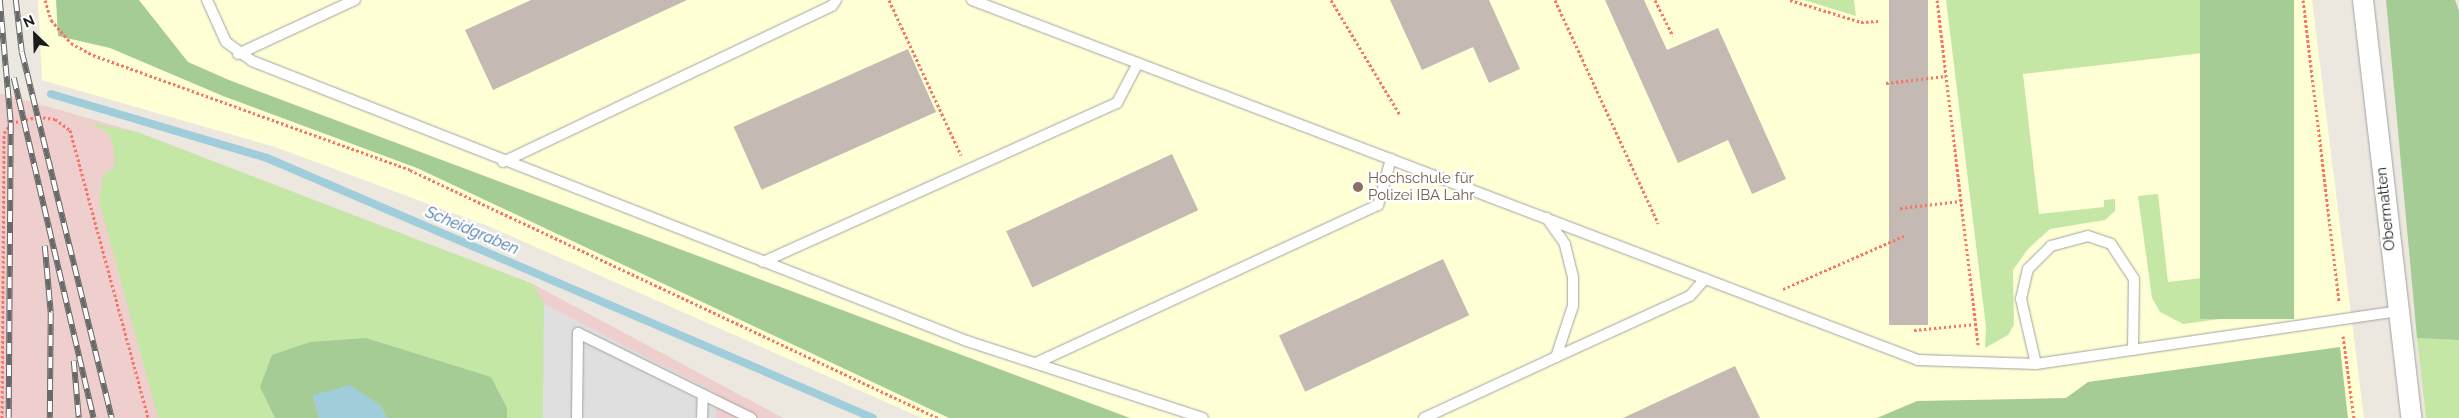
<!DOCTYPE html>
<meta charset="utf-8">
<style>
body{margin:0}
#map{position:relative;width:2459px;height:418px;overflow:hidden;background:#ece8e0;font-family:Raleway,sans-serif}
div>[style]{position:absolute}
.commercial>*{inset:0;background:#eecfce}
.education>*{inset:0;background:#ffffd6}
.grass>*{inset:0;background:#c5e7a5}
.forest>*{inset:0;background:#a5cc94;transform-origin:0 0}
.parking>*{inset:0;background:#dfdfdf}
.water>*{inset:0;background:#a0cdda}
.stream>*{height:8px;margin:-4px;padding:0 4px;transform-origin:4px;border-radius:4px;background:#a0cdda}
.building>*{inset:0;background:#c4bab3;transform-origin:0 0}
.path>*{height:3px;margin-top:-1.5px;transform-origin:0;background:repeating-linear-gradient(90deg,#f87465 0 2.5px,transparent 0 5px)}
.roads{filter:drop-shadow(0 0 1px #a2a2a2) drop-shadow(0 0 1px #a2a2a2)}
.lane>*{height:10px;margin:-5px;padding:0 5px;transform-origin:5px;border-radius:5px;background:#fff}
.street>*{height:20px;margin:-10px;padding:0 10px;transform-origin:10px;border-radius:10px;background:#fff}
.rail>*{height:5.5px;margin-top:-2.75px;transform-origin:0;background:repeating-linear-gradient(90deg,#fff 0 11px,#696969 0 22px);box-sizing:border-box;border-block:1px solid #696969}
.dots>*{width:14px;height:14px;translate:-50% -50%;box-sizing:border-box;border:2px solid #fff;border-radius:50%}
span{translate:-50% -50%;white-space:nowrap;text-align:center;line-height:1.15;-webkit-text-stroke:4.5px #fff;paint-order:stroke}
.education-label{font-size:15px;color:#785e54}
.left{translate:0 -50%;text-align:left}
.street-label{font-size:15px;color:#1b1b1b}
.water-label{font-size:16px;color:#4978a8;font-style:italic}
.north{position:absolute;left:10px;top:10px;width:50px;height:50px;-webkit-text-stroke:4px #fff;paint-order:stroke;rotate:336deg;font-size:14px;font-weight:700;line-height:20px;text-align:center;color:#1b1b1b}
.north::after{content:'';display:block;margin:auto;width:18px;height:22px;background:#1b1b1b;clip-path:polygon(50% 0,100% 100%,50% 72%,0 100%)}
</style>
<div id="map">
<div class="commercial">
<i style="clip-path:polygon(0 93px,137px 132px,533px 284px,783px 418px,0 418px)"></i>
</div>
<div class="education">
<i style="clip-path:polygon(38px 0,2312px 0,2364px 418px,922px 418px,488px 226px,275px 147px,42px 80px)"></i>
</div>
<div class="grass">
<i style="clip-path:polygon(1804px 0,1854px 0,1856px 16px)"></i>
<i style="clip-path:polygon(1946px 0,2200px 0,2203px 53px,2023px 74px,2039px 214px,2104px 207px,2104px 200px,2115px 199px,2115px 211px,2105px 220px,2050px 229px,2028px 249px,2013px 270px,2014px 325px,2008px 335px,1985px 348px,1986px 327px)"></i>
<i style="clip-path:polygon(89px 123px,137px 132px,533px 284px,544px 304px,543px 418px,507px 418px,507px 408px,260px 387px,275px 418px,158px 418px,99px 201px,103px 175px,115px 167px,113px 146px,109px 133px)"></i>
<i style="clip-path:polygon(2158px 194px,2168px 282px,2228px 275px,2235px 317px,2183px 324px,2160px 312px,2152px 298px,2138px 196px)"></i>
<i style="clip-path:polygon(2417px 338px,2459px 340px,2459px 418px,2426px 418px)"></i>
</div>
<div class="forest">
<i style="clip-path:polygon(56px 0,139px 0,188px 62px,229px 80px,1130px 418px,949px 418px,417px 168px,223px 96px,110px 48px,58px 36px)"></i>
<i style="left:2200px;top:0;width:94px;height:319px"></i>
<i style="clip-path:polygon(2386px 0,2455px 0,2459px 11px,2459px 340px,2417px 338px)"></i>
<i style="clip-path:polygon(366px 338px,491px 377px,507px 408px,507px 418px,387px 418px,380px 405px,313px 395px,319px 418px,275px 418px,260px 387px,272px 355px,310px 342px)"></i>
<i style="clip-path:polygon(2340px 347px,2348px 418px,1877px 418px,1917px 401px,2066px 398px,2088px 382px)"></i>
</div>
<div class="parking">
<i style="clip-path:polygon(544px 304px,716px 393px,716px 418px,543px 418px)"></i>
</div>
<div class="water">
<i style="clip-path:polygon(350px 385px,380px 405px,387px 418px,319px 418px,313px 395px)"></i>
</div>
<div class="stream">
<i style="left:51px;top:94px;width:225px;rotate:16.5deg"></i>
<i style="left:267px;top:158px;width:659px;rotate:23.22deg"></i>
</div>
<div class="building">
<i style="clip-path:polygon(531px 0,687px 0,493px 90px,465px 30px)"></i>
<i style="clip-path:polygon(1390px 0,1489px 0,1520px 69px,1489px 83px,1473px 47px,1422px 70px)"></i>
<i style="clip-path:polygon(1605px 0,1644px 0,1667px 50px,1718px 28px,1786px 179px,1752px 194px,1728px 140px,1678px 163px)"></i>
<i style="left:1889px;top:0;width:39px;height:325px"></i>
<i style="left:908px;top:49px;width:69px;height:191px;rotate:66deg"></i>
<i style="left:1172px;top:154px;width:62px;height:183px;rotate:65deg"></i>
<i style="left:1443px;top:259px;width:62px;height:181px;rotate:65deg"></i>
<i style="clip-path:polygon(1735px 366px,1760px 418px,1623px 418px)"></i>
</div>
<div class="path">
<i style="left:45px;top:0;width:21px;rotate:73deg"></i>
<i style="left:51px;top:20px;width:30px;rotate:49deg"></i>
<i style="left:71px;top:43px;width:25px;rotate:29deg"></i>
<i style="left:93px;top:55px;width:337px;rotate:19.9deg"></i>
<i style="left:410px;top:170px;width:583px;rotate:25.16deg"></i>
<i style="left:889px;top:0;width:171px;rotate:65.1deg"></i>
<i style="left:1331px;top:0;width:134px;rotate:59deg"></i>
<i style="left:1555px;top:0;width:246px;rotate:65.2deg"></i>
<i style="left:1655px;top:0;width:40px;rotate:63.4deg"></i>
<i style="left:1790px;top:0;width:74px;rotate:17.2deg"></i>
<i style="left:1861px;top:22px;width:17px;rotate:-3deg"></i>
<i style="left:1937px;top:0;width:347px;rotate:83.2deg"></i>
<i style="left:2303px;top:0;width:304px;rotate:83.2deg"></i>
<i style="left:1886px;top:83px;width:60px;rotate:-6.7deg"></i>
<i style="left:1900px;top:208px;width:61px;rotate:-6.5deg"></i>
<i style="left:1783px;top:289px;width:132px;rotate:-23.7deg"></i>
<i style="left:1914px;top:330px;width:62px;rotate:-5.5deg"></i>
<i style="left:2343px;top:336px;width:83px;rotate:82.4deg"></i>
<i style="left:2px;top:418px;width:285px;rotate:-89.6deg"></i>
<i style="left:4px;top:133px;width:12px;rotate:-55deg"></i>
<i style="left:11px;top:123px;width:28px;rotate:-13deg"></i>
<i style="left:38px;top:117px;width:17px;rotate:7deg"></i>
<i style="left:55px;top:119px;width:19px;rotate:36deg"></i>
<i style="left:70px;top:130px;width:298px;rotate:74.8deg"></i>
</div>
<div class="roads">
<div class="lane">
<i style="left:207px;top:0;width:46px;rotate:65.7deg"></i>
<i style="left:226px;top:42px;width:32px;rotate:36deg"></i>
<i style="left:252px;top:61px;width:768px;rotate:21.39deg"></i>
<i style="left:967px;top:341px;width:248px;rotate:18.1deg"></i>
<i style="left:972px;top:0;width:1012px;rotate:20.83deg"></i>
<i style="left:1918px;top:360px;width:118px;rotate:1.9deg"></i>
<i style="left:2036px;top:364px;width:366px;rotate:-8.3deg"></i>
<i style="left:238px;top:54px;width:129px;rotate:-24.8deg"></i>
<i style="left:503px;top:162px;width:364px;rotate:-25.4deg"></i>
<i style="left:832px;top:6px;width:7px;rotate:-56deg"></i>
<i style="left:763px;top:262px;width:388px;rotate:-24.2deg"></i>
<i style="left:1117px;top:103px;width:45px;rotate:-62.3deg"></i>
<i style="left:1556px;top:357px;width:147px;rotate:-24.5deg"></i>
<i style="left:1690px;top:296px;width:23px;rotate:-49deg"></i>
<i style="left:1036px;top:363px;width:377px;rotate:-24.8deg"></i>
<i style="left:1378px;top:205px;width:48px;rotate:-74.2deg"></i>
<i style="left:2036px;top:364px;width:67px;rotate:-103deg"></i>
<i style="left:2021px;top:299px;width:31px;rotate:-77deg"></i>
<i style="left:2028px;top:269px;width:33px;rotate:-45deg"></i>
<i style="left:2051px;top:246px;width:38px;rotate:-15deg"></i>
<i style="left:2088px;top:236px;width:24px;rotate:19deg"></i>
<i style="left:2111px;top:244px;width:42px;rotate:56.7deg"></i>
<i style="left:2134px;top:279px;width:71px;rotate:90.8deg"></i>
<i style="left:577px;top:418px;width:85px;rotate:-89.3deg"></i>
<i style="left:578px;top:333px;width:193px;rotate:26.2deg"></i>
<i style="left:702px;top:418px;width:23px;rotate:-88deg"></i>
<i style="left:1424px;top:418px;width:145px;rotate:-24.8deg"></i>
<i style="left:1556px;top:357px;width:54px;rotate:-71.6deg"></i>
<i style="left:1573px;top:306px;width:29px;rotate:-90deg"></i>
<i style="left:1573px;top:277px;width:34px;rotate:-104deg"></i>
<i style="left:1565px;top:244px;width:32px;rotate:-125deg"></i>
</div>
<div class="street">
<i style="left:2363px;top:0;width:421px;rotate:83.4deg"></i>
</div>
</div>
<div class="rail">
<i style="left:0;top:0;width:123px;rotate:84.9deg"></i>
<i style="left:11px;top:123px;width:295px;rotate:90.4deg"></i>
<i style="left:16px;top:0;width:52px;rotate:83.4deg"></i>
<i style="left:22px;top:52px;width:377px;rotate:76.2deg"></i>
<i style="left:14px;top:78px;width:349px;rotate:76.8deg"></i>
<i style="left:45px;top:246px;width:67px;rotate:84.9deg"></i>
<i style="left:51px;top:313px;width:105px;rotate:90.5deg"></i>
<i style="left:74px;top:361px;width:57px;rotate:85deg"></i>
</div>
<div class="dots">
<i style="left:1358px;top:187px;background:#8d6e63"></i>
</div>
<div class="education-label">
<span class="left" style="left:1368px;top:187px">Hochschule für<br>Polizei IBA Lahr</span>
</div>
<div class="street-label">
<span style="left:2386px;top:209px;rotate:-96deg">Obermatten</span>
</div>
<div class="water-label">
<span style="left:472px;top:231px;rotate:23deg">Scheidgraben</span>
</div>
<div class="north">N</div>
</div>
